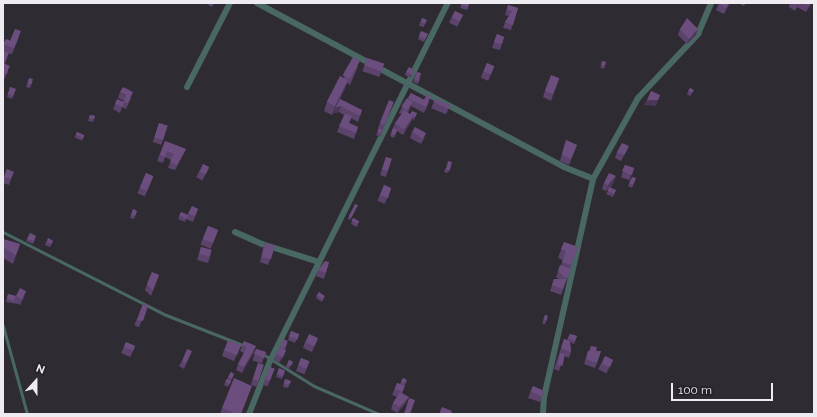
<!DOCTYPE html>
<style>
body{margin:0}
#map{position:relative;width:817px;height:417px;overflow:hidden;background:#2f2b33;font-family:Raleway,sans-serif}
div>[style]{position:absolute}
.service>*{height:3px;margin:-1.5px;padding:0 1.5px;transform-origin:1.5px;border-radius:1.5px;background:#496863}
.minor>*{height:6px;margin:-3px;padding:0 3px;transform-origin:3px;border-radius:3px;background:#496863}
.wall>*{inset:0;background:#5c436c;transform-origin:0 0}
.shaded-wall>*{inset:0;background:#4b3758}
.building>*{inset:0;background:#6b4e7e;transform-origin:0 0}
span{translate:-50% -50%;white-space:nowrap;text-align:center;line-height:1.15;-webkit-text-stroke:3px #252129;paint-order:stroke}
.frame{position:absolute;inset:0;border:4px solid #efecf1;pointer-events:none}
.north{position:absolute;left:16px;top:361px;width:40px;height:40px;-webkit-text-stroke:3px #252129;paint-order:stroke;rotate:21deg;font-size:11px;font-weight:700;line-height:16px;text-align:center;color:#efecf1}
.north::after{content:'';display:block;margin:auto;width:14px;height:18px;background:#efecf1;clip-path:polygon(50% 0,100% 100%,50% 72%,0 100%)}
.scale{position:absolute;left:671px;top:383px;width:102px;height:18px;box-sizing:border-box;border:2px solid #efecf1;border-top:0;padding-left:5px;font-size:12px;line-height:14px;white-space:nowrap;color:#efecf1;-webkit-text-stroke:3px #252129;paint-order:stroke}
</style>
<div id="map">
<div class="service">
<i style="left:3px;top:232px;width:183px;rotate:27deg"></i>
<i style="left:166px;top:315px;width:85px;rotate:21.4deg"></i>
<i style="left:3px;top:326px;width:91px;rotate:74.7deg"></i>
<i style="left:261px;top:353px;width:62px;rotate:31.9deg"></i>
<i style="left:314px;top:386px;width:71px;rotate:23.3deg"></i>
</div>
<div class="minor">
<i style="left:257px;top:3px;width:348px;rotate:28.1deg"></i>
<i style="left:564px;top:167px;width:31px;rotate:22deg"></i>
<i style="left:187px;top:87px;width:94px;rotate:-62.9deg"></i>
<i style="left:235px;top:232px;width:30px;rotate:24deg"></i>
<i style="left:262px;top:244px;width:60px;rotate:17.5deg"></i>
<i style="left:249px;top:414px;width:57px;rotate:-68.4deg"></i>
<i style="left:270px;top:361px;width:400px;rotate:-63.6deg"></i>
<i style="left:543px;top:414px;width:17px;rotate:-87deg"></i>
<i style="left:544px;top:397px;width:223px;rotate:-77.3deg"></i>
<i style="left:593px;top:179px;width:93px;rotate:-60.9deg"></i>
<i style="left:638px;top:98px;width:88px;rotate:-46.8deg"></i>
<i style="left:698px;top:34px;width:34px;rotate:-67deg"></i>
</div>
<div class="wall">
<i style="clip-path:polygon(205px 3px,214px 3px,212px 7px)"></i>
<i style="clip-path:polygon(462px 3px,469px 4px,467px 10px,460px 8px)"></i>
<i style="clip-path:polygon(719px 3px,730px 3px,724px 14px,716px 10px)"></i>
<i style="clip-path:polygon(738px 3px,746px 3px,744px 6px)"></i>
<i style="clip-path:polygon(790px 3px,811px 3px,806px 12px,797px 7px,795px 11px,789px 7px)"></i>
<i style="clip-path:polygon(508px 5px,518px 8px,511px 30px,503px 28px,505px 22px,509px 16px,505px 15px)"></i>
<i style="left:455px;top:11px;width:9px;height:13px;rotate:27deg"></i>
<i style="left:422px;top:18px;width:5px;height:8px;rotate:22deg"></i>
<i style="clip-path:polygon(680px 29px,696px 35px,687px 44px,678px 35px)"></i>
<i style="clip-path:polygon(421px 31px,428px 34px,424px 42px,418px 39px)"></i>
<i style="clip-path:polygon(497px 34px,504px 37px,500px 50px,492px 48px)"></i>
<i style="clip-path:polygon(19px 37px,12px 54px,8px 53px,5px 64px,8px 72px,4px 79px,3px 79px,3px 45px,6px 39px,10px 41px)"></i>
<i style="clip-path:polygon(353px 57px,358px 66px,350px 85px,347px 83px,340px 99px,362px 110px,358px 122px,351px 118px,349px 123px,358px 127px,354px 139px,337px 132px,344px 115px,339px 112px,334px 113px,336px 107px,332px 115px,324px 111px,327px 102px,344px 78px)"></i>
<i style="left:367px;top:58px;width:18px;height:14px;rotate:19deg"></i>
<i style="left:602px;top:61px;width:4px;height:7px;rotate:14deg"></i>
<i style="left:487px;top:63px;width:8px;height:16px;rotate:23deg"></i>
<i style="clip-path:polygon(414px 70px,411px 78px,405px 75px,406px 72px)"></i>
<i style="clip-path:polygon(417px 72px,419px 81px,418px 84px,413px 82px)"></i>
<i style="clip-path:polygon(29px 78px,31px 85px,30px 88px,26px 87px)"></i>
<i style="clip-path:polygon(559px 78px,551px 101px,543px 97px,545px 91px)"></i>
<i style="clip-path:polygon(10px 87px,16px 89px,12px 99px,7px 97px)"></i>
<i style="left:690px;top:88px;width:4px;height:7px;rotate:27deg"></i>
<i style="clip-path:polygon(120px 92px,131px 98px,126px 109px,122px 107px,120px 113px,113px 109px,115px 104px,123px 101px,124px 101px,118px 98px)"></i>
<i style="clip-path:polygon(411px 93px,429px 102px,424px 113px,411px 106px,408px 113px,410px 114px,417px 113px,414px 120px,412px 119px,411px 122px,403px 135px,397px 131px,394px 138px,390px 136px,395px 123px,402px 114px,399px 113px,402px 107px,408px 99px)"></i>
<i style="left:435px;top:99px;width:16px;height:10px;rotate:22deg"></i>
<i style="clip-path:polygon(394px 102px,383px 130px,380px 137px,376px 135px,379px 129px,378px 128px,380px 123px)"></i>
<i style="clip-path:polygon(90px 115px,95px 116px,93px 122px,88px 121px)"></i>
<i style="left:159px;top:123px;width:9px;height:20px;rotate:18deg"></i>
<i style="left:77px;top:132px;width:8px;height:6px;rotate:23deg"></i>
<i style="clip-path:polygon(412px 132px,424px 139px,421px 144px,410px 138px)"></i>
<i style="clip-path:polygon(566px 140px,577px 145px,569px 165px,560px 161px,564px 146px)"></i>
<i style="clip-path:polygon(165px 141px,186px 149px,183px 155px,175px 170px,168px 168px,171px 160px,165px 157px,163px 163px,157px 161px)"></i>
<i style="clip-path:polygon(629px 146px,626px 152px,621px 161px,615px 158px,617px 152px)"></i>
<i style="left:386px;top:157px;width:6px;height:19px;rotate:18deg"></i>
<i style="clip-path:polygon(452px 162px,448px 173px,444px 172px,445px 169px)"></i>
<i style="left:203px;top:164px;width:7px;height:15px;rotate:27deg"></i>
<i style="left:625px;top:165px;width:9px;height:13px;rotate:18deg"></i>
<i style="clip-path:polygon(7px 169px,11px 179px,9px 185px,3px 183px,3px 180px)"></i>
<i style="left:146px;top:173px;width:8px;height:22px;rotate:23deg"></i>
<i style="clip-path:polygon(632px 177px,636px 178px,632px 188px,628px 186px)"></i>
<i style="clip-path:polygon(614px 182px,610px 188px,616px 190px,613px 197px,606px 194px,609px 189px,606px 191px,602px 189px,604px 183px)"></i>
<i style="left:384px;top:185px;width:8px;height:17px;rotate:23deg"></i>
<i style="clip-path:polygon(358px 205px,350px 220px,348px 219px,349px 216px)"></i>
<i style="clip-path:polygon(192px 206px,198px 209px,193px 222px,186px 219px,185px 222px,178px 219px,181px 212px,188px 215px)"></i>
<i style="clip-path:polygon(133px 209px,137px 211px,134px 219px,130px 218px)"></i>
<i style="clip-path:polygon(353px 218px,359px 221px,357px 227px,351px 224px)"></i>
<i style="left:208px;top:226px;width:11px;height:20px;rotate:22deg"></i>
<i style="clip-path:polygon(30px 233px,36px 236px,33px 244px,26px 241px)"></i>
<i style="clip-path:polygon(48px 238px,53px 241px,50px 247px,45px 245px)"></i>
<i style="clip-path:polygon(3px 239px,20px 244px,13px 264px,3px 258px)"></i>
<i style="clip-path:polygon(564px 242px,578px 247px,570px 269px,571px 269px,561px 295px,550px 291px,554px 279px,559px 279px,556px 277px,563px 260px,558px 258px)"></i>
<i style="clip-path:polygon(265px 243px,275px 246px,268px 265px,260px 262px,263px 248px)"></i>
<i style="clip-path:polygon(201px 247px,210px 257px,208px 263px,197px 260px)"></i>
<i style="clip-path:polygon(329px 262px,324px 279px,316px 276px,318px 270px)"></i>
<i style="clip-path:polygon(152px 272px,159px 275px,151px 296px,145px 290px)"></i>
<i style="clip-path:polygon(8px 294px,16px 296px,24px 297px,20px 305px,18px 304px,6px 302px)"></i>
<i style="clip-path:polygon(317px 295px,325px 296px,322px 302px,316px 298px)"></i>
<i style="left:143px;top:304px;width:5px;height:23px;rotate:22deg"></i>
<i style="left:545px;top:315px;width:3px;height:9px;rotate:18deg"></i>
<i style="clip-path:polygon(291px 331px,299px 334px,295px 343px,288px 340px)"></i>
<i style="clip-path:polygon(570px 334px,577px 336px,574px 344px,570px 342px,571px 352px,569px 358px,564px 356px,559px 371px,554px 369px,564px 339px,567px 340px)"></i>
<i style="clip-path:polygon(318px 338px,312px 352px,303px 348px,305px 342px)"></i>
<i style="clip-path:polygon(244px 341px,254px 352px,242px 373px,236px 370px,238px 364px,244px 353px,240px 351px)"></i>
<i style="clip-path:polygon(288px 341px,285px 350px,284px 356px,279px 363px,274px 360px,276px 354px,280px 347px)"></i>
<i style="left:126px;top:342px;width:10px;height:12px;rotate:24deg"></i>
<i style="clip-path:polygon(241px 345px,234px 361px,222px 356px,224px 350px)"></i>
<i style="clip-path:polygon(591px 346px,596px 351px,601px 351px,595px 368px,584px 364px,588px 351px,589px 351px)"></i>
<i style="left:256px;top:349px;width:10px;height:12px;rotate:17deg"></i>
<i style="clip-path:polygon(192px 351px,184px 369px,179px 366px,182px 361px)"></i>
<i style="left:605px;top:356px;width:9px;height:15px;rotate:27deg"></i>
<i style="left:301px;top:358px;width:9px;height:14px;rotate:21deg"></i>
<i style="left:289px;top:360px;width:4px;height:8px;rotate:27deg"></i>
<i style="left:258px;top:363px;width:6px;height:23px;rotate:18deg"></i>
<i style="left:270px;top:367px;width:5px;height:19px;rotate:22deg"></i>
<i style="clip-path:polygon(279px 368px,285px 371px,282px 379px,276px 377px)"></i>
<i style="clip-path:polygon(231px 372px,234px 374px,228px 387px,224px 385px)"></i>
<i style="clip-path:polygon(403px 378px,407px 380px,402px 393px,406px 403px,397px 413px,391px 409px,393px 403px,397px 397px,392px 395px,397px 383px,400px 384px)"></i>
<i style="clip-path:polygon(285px 379px,291px 381px,288px 388px,283px 387px)"></i>
<i style="clip-path:polygon(533px 386px,544px 391px,540px 402px,528px 398px)"></i>
<i style="clip-path:polygon(222px 408px,242px 414px,220px 414px)"></i>
</div>
<div class="shaded-wall">
<i style="clip-path:polygon(729px 3px,730px 3px,724px 14px,726px 8px)"></i>
<i style="clip-path:polygon(810px 3px,811px 3px,810px 7px,806px 12px)"></i>
<i style="clip-path:polygon(698px 29px,696px 35px,687px 44px,689px 39px)"></i>
<i style="clip-path:polygon(348px 80px,345px 89px,336px 107px,341px 106px,339px 112px,334px 113px,336px 107px,332px 115px,335px 106px)"></i>
<i style="clip-path:polygon(660px 95px,656px 106px,644px 105px,647px 100px)"></i>
<i style="clip-path:polygon(413px 102px,411px 107px,406px 116px,408px 111px)"></i>
<i style="clip-path:polygon(413px 116px,411px 122px,403px 135px,405px 129px)"></i>
<i style="clip-path:polygon(426px 133px,424px 139px,421px 144px,423px 139px)"></i>
<i style="clip-path:polygon(616px 176px,614px 182px,606px 191px,608px 185px)"></i>
<i style="clip-path:polygon(256px 346px,254px 352px,242px 373px,244px 367px)"></i>
<i style="clip-path:polygon(286px 350px,284px 356px,279px 363px,282px 357px)"></i>
<i style="clip-path:polygon(409px 397px,406px 403px,397px 413px,400px 407px)"></i>
</div>
<div class="building">
<i style="clip-path:polygon(462px 3px,466px 3px,469px 4px,468px 7px,461px 5px)"></i>
<i style="clip-path:polygon(719px 3px,729px 3px,726px 8px,719px 4px)"></i>
<i style="clip-path:polygon(803px 3px,810px 3px,809px 6px)"></i>
<i style="clip-path:polygon(508px 5px,518px 8px,513px 25px,505px 22px,512px 11px,507px 9px)"></i>
<i style="left:455px;top:11px;width:9px;height:7px;rotate:27deg"></i>
<i style="clip-path:polygon(422px 18px,427px 20px,425px 24px,421px 22px)"></i>
<i style="clip-path:polygon(687px 18px,698px 29px,689px 39px,680px 29px)"></i>
<i style="clip-path:polygon(15px 29px,21px 31px,14px 48px,3px 44px,6px 39px,10px 41px)"></i>
<i style="clip-path:polygon(421px 31px,428px 34px,425px 39px,419px 36px)"></i>
<i style="clip-path:polygon(497px 34px,504px 37px,502px 44px,494px 42px)"></i>
<i style="clip-path:polygon(3px 51px,9px 53px,5px 62px,3px 61px)"></i>
<i style="left:353px;top:57px;width:8px;height:21px;rotate:30deg"></i>
<i style="left:367px;top:58px;width:18px;height:8px;rotate:19deg"></i>
<i style="left:602px;top:61px;width:4px;height:4px;rotate:14deg"></i>
<i style="clip-path:polygon(3px 63px,10px 66px,6px 74px,3px 72px)"></i>
<i style="left:487px;top:63px;width:8px;height:9px;rotate:23deg"></i>
<i style="clip-path:polygon(409px 67px,414px 70px,412px 75px,406px 72px)"></i>
<i style="clip-path:polygon(417px 72px,421px 73px,419px 81px,414px 79px)"></i>
<i style="left:551px;top:75px;width:9px;height:17px;rotate:21deg"></i>
<i style="left:340px;top:76px;width:9px;height:29px;rotate:27deg"></i>
<i style="left:29px;top:78px;width:4px;height:6px;rotate:14deg"></i>
<i style="clip-path:polygon(10px 87px,16px 89px,13px 96px,8px 94px)"></i>
<i style="clip-path:polygon(123px 87px,133px 92px,128px 103px,124px 101px,126px 95px,120px 92px)"></i>
<i style="clip-path:polygon(690px 88px,694px 90px,692px 93px,688px 91px)"></i>
<i style="clip-path:polygon(651px 91px,660px 95px,658px 100px,647px 100px)"></i>
<i style="clip-path:polygon(411px 93px,424px 100px,427px 94px,431px 96px,426px 107px,408px 98px)"></i>
<i style="left:407px;top:98px;width:7px;height:10px;rotate:34deg"></i>
<i style="left:117px;top:99px;width:8px;height:5px;rotate:23deg"></i>
<i style="clip-path:polygon(340px 99px,362px 110px,360px 116px,341px 106px,336px 107px)"></i>
<i style="clip-path:polygon(435px 99px,450px 105px,449px 109px,434px 102px)"></i>
<i style="left:389px;top:100px;width:5px;height:25px;rotate:22deg"></i>
<i style="left:404px;top:110px;width:11px;height:16px;rotate:34deg"></i>
<i style="clip-path:polygon(412px 111px,417px 113px,415px 117px,410px 114px)"></i>
<i style="clip-path:polygon(345px 114px,352px 116px,349px 123px,358px 127px,356px 133px,339px 126px)"></i>
<i style="clip-path:polygon(90px 115px,95px 116px,94px 119px,89px 118px)"></i>
<i style="left:159px;top:123px;width:9px;height:15px;rotate:18deg"></i>
<i style="clip-path:polygon(415px 127px,426px 133px,423px 139px,412px 132px)"></i>
<i style="left:379px;top:128px;width:4px;height:4px;rotate:27deg"></i>
<i style="clip-path:polygon(393px 128px,397px 130px,395px 135px,391px 134px)"></i>
<i style="left:77px;top:132px;width:8px;height:3px;rotate:23deg"></i>
<i style="clip-path:polygon(566px 140px,577px 145px,571px 159px,562px 155px)"></i>
<i style="clip-path:polygon(165px 141px,186px 149px,177px 165px,170px 162px,174px 154px,167px 151px,165px 157px,160px 155px)"></i>
<i style="clip-path:polygon(622px 143px,629px 146px,624px 155px,617px 152px)"></i>
<i style="left:386px;top:157px;width:6px;height:13px;rotate:18deg"></i>
<i style="left:448px;top:161px;width:4px;height:9px;rotate:14deg"></i>
<i style="clip-path:polygon(203px 164px,209px 167px,206px 174px,200px 172px)"></i>
<i style="clip-path:polygon(625px 165px,634px 168px,632px 175px,622px 171px)"></i>
<i style="clip-path:polygon(7px 169px,14px 172px,11px 179px,4px 177px)"></i>
<i style="left:146px;top:173px;width:8px;height:16px;rotate:23deg"></i>
<i style="clip-path:polygon(609px 173px,616px 176px,608px 185px,604px 183px)"></i>
<i style="clip-path:polygon(632px 177px,636px 178px,633px 185px,629px 183px)"></i>
<i style="clip-path:polygon(384px 185px,391px 188px,388px 198px,380px 195px)"></i>
<i style="clip-path:polygon(609px 187px,616px 190px,614px 194px,608px 191px)"></i>
<i style="clip-path:polygon(355px 204px,358px 205px,351px 218px,349px 216px)"></i>
<i style="clip-path:polygon(192px 206px,198px 209px,195px 216px,188px 214px)"></i>
<i style="clip-path:polygon(133px 209px,137px 211px,135px 216px,131px 215px)"></i>
<i style="left:181px;top:212px;width:8px;height:4px;rotate:23deg"></i>
<i style="left:353px;top:218px;width:7px;height:3px;rotate:27deg"></i>
<i style="left:208px;top:226px;width:11px;height:14px;rotate:22deg"></i>
<i style="clip-path:polygon(30px 233px,36px 236px,34px 241px,27px 239px)"></i>
<i style="clip-path:polygon(48px 238px,53px 241px,51px 244px,47px 242px)"></i>
<i style="clip-path:polygon(3px 239px,20px 244px,16px 255px,3px 247px,3px 248px)"></i>
<i style="clip-path:polygon(564px 242px,578px 247px,571px 265px,562px 262px,566px 251px,561px 249px)"></i>
<i style="clip-path:polygon(265px 243px,275px 246px,271px 259px,262px 257px)"></i>
<i style="left:201px;top:247px;width:11px;height:7px;rotate:15deg"></i>
<i style="clip-path:polygon(325px 261px,329px 262px,326px 273px,318px 270px)"></i>
<i style="clip-path:polygon(560px 265px,571px 269px,567px 279px,558px 271px)"></i>
<i style="clip-path:polygon(152px 272px,159px 275px,153px 290px,147px 284px)"></i>
<i style="clip-path:polygon(554px 279px,566px 279px,563px 289px,552px 285px)"></i>
<i style="left:20px;top:288px;width:7px;height:9px;rotate:27deg"></i>
<i style="left:319px;top:292px;width:7px;height:4px;rotate:34deg"></i>
<i style="clip-path:polygon(8px 294px,16px 296px,14px 301px,7px 299px)"></i>
<i style="clip-path:polygon(143px 304px,148px 306px,143px 321px,137px 320px)"></i>
<i style="left:545px;top:315px;width:3px;height:5px;rotate:18deg"></i>
<i style="left:291px;top:331px;width:9px;height:6px;rotate:21deg"></i>
<i style="left:309px;top:334px;width:10px;height:9px;rotate:24deg"></i>
<i style="clip-path:polygon(570px 334px,577px 336px,575px 341px,568px 338px)"></i>
<i style="left:283px;top:339px;width:5px;height:8px;rotate:22deg"></i>
<i style="clip-path:polygon(564px 339px,570px 341px,571px 352px,561px 348px)"></i>
<i style="left:228px;top:340px;width:14px;height:11px;rotate:21deg"></i>
<i style="clip-path:polygon(244px 341px,256px 346px,244px 367px,238px 364px,247px 347px,242px 345px)"></i>
<i style="left:126px;top:342px;width:10px;height:5px;rotate:24deg"></i>
<i style="clip-path:polygon(591px 346px,597px 347px,596px 351px,590px 351px)"></i>
<i style="left:280px;top:347px;width:7px;height:8px;rotate:27deg"></i>
<i style="clip-path:polygon(187px 349px,192px 351px,186px 363px,182px 361px)"></i>
<i style="clip-path:polygon(256px 349px,266px 352px,264px 358px,254px 354px)"></i>
<i style="clip-path:polygon(588px 351px,601px 351px,597px 363px,586px 359px)"></i>
<i style="left:560px;top:353px;width:5px;height:12px;rotate:11deg"></i>
<i style="clip-path:polygon(605px 356px,613px 360px,610px 367px,602px 364px)"></i>
<i style="left:301px;top:358px;width:9px;height:8px;rotate:21deg"></i>
<i style="clip-path:polygon(289px 360px,293px 362px,291px 366px,287px 365px)"></i>
<i style="left:258px;top:363px;width:6px;height:17px;rotate:18deg"></i>
<i style="left:270px;top:367px;width:5px;height:13px;rotate:22deg"></i>
<i style="clip-path:polygon(279px 368px,285px 371px,283px 376px,277px 374px)"></i>
<i style="clip-path:polygon(231px 372px,234px 374px,232px 379px,228px 377px)"></i>
<i style="clip-path:polygon(234px 378px,252px 386px,241px 414px,237px 414px,222px 408px)"></i>
<i style="left:403px;top:378px;width:4px;height:4px;rotate:27deg"></i>
<i style="clip-path:polygon(227px 379px,231px 381px,230px 384px,225px 382px)"></i>
<i style="clip-path:polygon(285px 379px,291px 381px,289px 385px,284px 384px)"></i>
<i style="clip-path:polygon(397px 383px,405px 386px,402px 392px,395px 389px)"></i>
<i style="left:533px;top:386px;width:12px;height:6px;rotate:24deg"></i>
<i style="clip-path:polygon(400px 392px,409px 397px,400px 407px,393px 403px)"></i>
<i style="clip-path:polygon(409px 398px,415px 400px,410px 414px,404px 414px)"></i>
<i style="clip-path:polygon(442px 407px,452px 411px,451px 414px,439px 414px)"></i>
</div>
<div class="frame"></div>
<div class="north">N</div>
<div class="scale">100 m</div>
</div>
